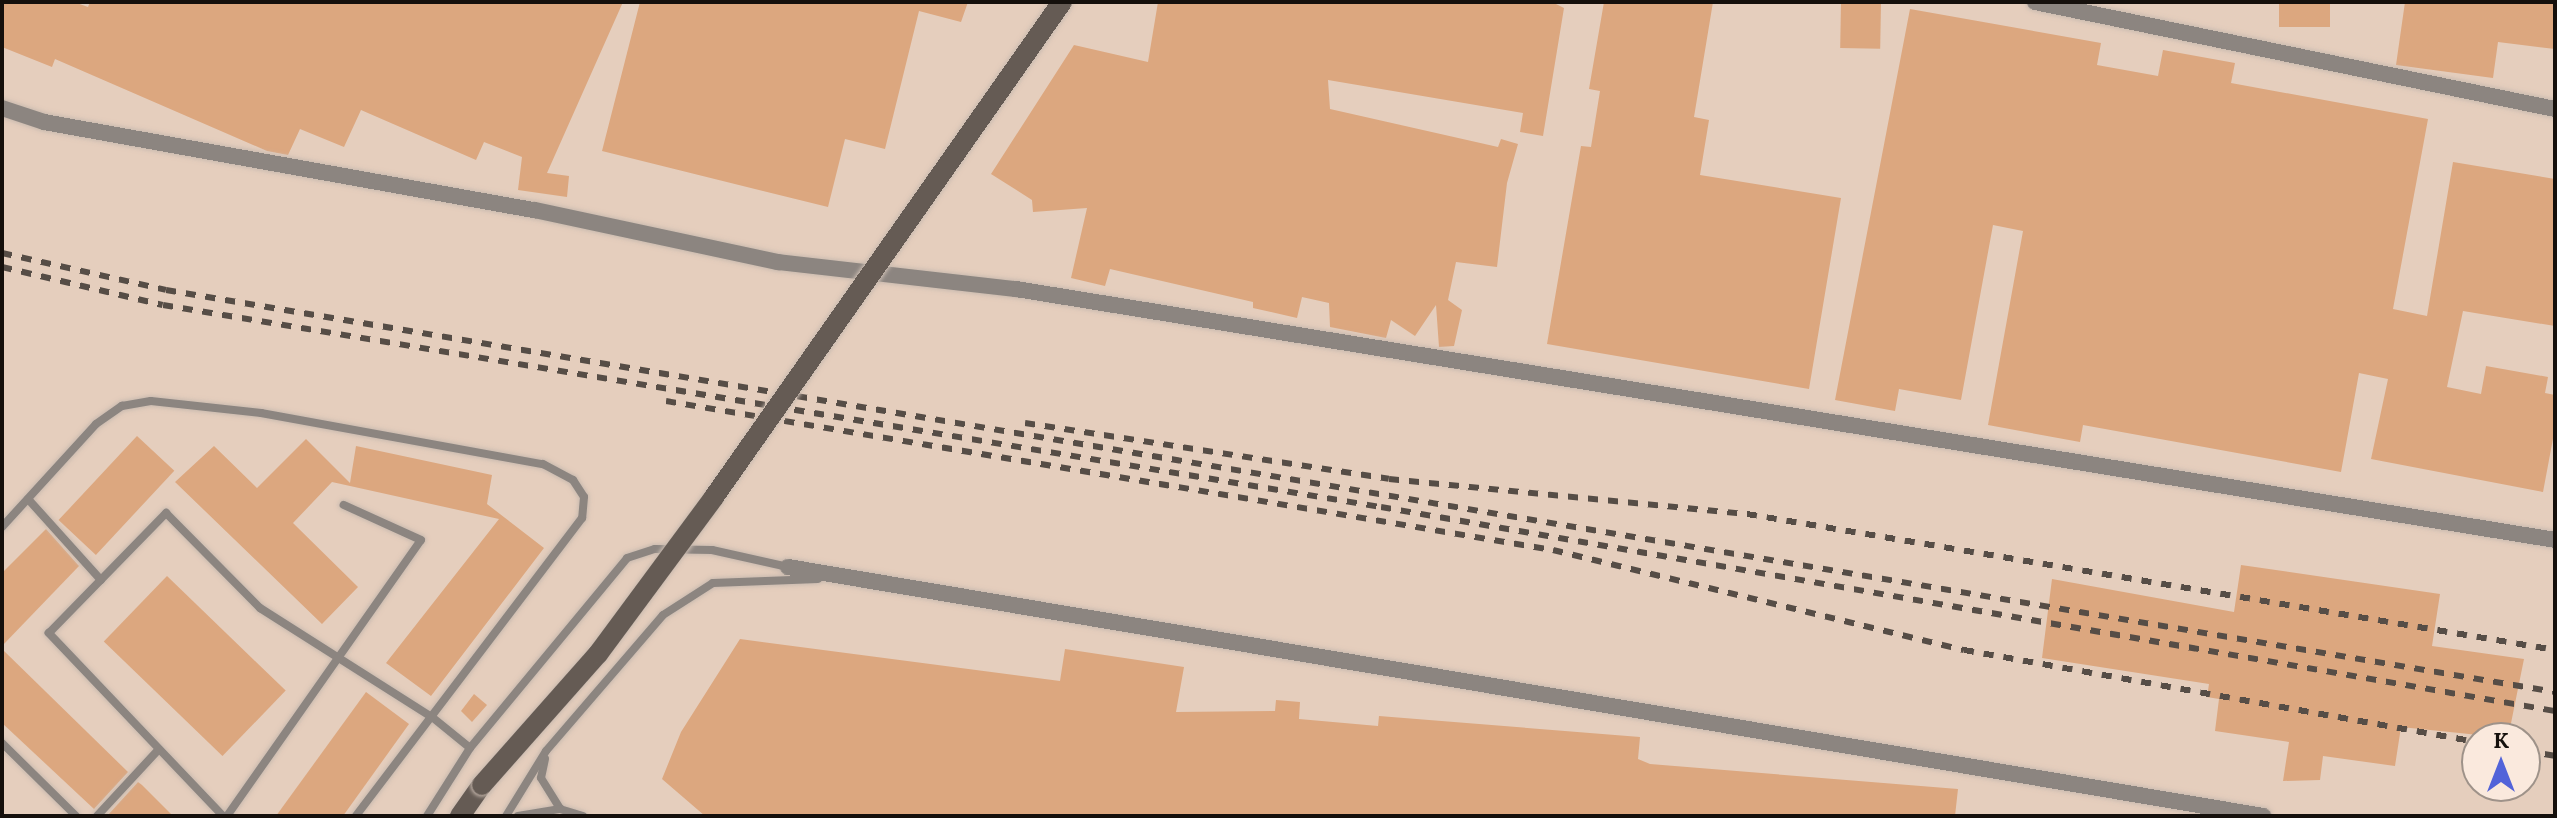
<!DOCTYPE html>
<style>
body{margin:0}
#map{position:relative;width:2557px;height:818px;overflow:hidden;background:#eddccf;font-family:Lora,serif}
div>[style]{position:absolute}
.built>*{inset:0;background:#e5cebd}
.building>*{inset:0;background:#dca77f;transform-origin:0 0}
.roads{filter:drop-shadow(0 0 2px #cabbb0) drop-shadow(0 0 2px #cabbb0)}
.lane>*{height:8px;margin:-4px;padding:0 4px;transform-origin:4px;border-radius:4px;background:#8c8580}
.street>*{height:16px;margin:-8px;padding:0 8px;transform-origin:8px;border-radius:8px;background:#8c8580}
.secondary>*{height:20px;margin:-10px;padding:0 10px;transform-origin:10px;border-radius:10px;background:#655b54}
.rail>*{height:6px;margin-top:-3px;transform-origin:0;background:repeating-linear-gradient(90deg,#564d46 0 10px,transparent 0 20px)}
.bridges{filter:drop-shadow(0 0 2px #cabbb0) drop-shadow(0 0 2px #cabbb0)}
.secondary-bridge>*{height:20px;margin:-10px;padding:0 10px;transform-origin:10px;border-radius:10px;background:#655b54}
span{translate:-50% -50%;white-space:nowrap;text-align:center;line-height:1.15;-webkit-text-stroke:6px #fae9dd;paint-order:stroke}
.frame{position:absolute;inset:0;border:4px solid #15100c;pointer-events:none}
.north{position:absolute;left:2461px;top:722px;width:80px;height:80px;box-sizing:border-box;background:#fae9dd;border:2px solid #9e9289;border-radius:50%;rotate:0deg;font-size:22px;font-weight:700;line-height:32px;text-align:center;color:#15100c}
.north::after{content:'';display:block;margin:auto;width:28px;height:36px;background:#5263d9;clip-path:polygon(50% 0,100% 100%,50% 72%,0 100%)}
</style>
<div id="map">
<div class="built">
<i style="clip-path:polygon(evenodd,2px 2px,2555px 2px,2555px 816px,2px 816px,2px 2px,2477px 738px,2525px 738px,2525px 786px,2477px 786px,2477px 738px)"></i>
</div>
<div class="building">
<i style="clip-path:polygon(2px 2px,74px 2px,88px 7px,90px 2px,623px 2px,547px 173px,569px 176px,567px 197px,518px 190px,522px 157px,484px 142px,476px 160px,361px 110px,344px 147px,300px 129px,288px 155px,267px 151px,55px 59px,52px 67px,2px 47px)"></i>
<i style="clip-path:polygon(640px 2px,968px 2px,961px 22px,919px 11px,885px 149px,845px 139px,828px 207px,602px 151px)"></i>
<i style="clip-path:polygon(1158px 2px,1552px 2px,1564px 8px,1543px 136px,1520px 132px,1523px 113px,1328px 80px,1330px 109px,1498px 147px,1501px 139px,1518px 144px,1507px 183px,1497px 267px,1456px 262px,1448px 300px,1462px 310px,1454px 346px,1439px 347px,1436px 305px,1415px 336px,1391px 320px,1386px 338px,1330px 327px,1329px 303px,1302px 297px,1297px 318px,1253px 308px,1253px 302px,1110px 269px,1105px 286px,1071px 278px,1087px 208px,1033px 212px,1032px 200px,991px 174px,1074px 45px,1148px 62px)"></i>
<i style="clip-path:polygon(1604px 2px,1713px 2px,1694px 117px,1709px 120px,1700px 175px,1841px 198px,1809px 389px,1547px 344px,1581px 146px,1591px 147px,1600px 91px,1589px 89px)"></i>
<i style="left:1841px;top:2px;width:40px;height:46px;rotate:1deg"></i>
<i style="left:2279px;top:2px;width:51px;height:25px"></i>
<i style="clip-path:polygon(2405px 2px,2555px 2px,2555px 49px,2498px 42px,2493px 78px,2396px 65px)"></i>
<i style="clip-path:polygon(1910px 9px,2101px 43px,2097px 65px,2158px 76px,2163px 50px,2235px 63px,2231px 83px,2428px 119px,2393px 309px,2427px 316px,2453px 162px,2555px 179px,2555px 326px,2463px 311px,2447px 387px,2481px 394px,2486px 366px,2548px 377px,2545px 393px,2555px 395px,2555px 428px,2543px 492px,2371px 459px,2388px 379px,2359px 373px,2341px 472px,2083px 425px,2080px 442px,1988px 425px,2023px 231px,1993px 225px,1961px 400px,1899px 389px,1895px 411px,1835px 400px)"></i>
<i style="left:137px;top:436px;width:51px;height:115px;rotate:43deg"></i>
<i style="clip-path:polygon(306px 439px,350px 483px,356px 446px,492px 475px,487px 504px,544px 548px,431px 696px,386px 663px,499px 519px,332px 482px,293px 523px,358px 587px,322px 624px,175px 482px,214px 446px,257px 488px)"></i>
<i style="clip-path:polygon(46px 529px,79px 566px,2px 646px,2px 573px)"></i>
<i style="clip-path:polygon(2241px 565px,2440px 594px,2432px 646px,2524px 659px,2508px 738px,2401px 727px,2395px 766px,2323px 756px,2320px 780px,2283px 781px,2289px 742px,2215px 731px,2219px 699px,2207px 697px,2209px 684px,2042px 658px,2052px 579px,2234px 612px)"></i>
<i style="left:167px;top:576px;width:165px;height:91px;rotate:44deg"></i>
<i style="clip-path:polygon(740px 639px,1060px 681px,1065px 649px,1184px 667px,1176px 712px,1275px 711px,1276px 700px,1300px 702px,1299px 719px,1378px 726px,1379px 716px,1640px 737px,1638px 759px,1650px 764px,1958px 789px,1955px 816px,705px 816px,662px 779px,681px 732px)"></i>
<i style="clip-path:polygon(2px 649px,128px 772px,94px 809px,2px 723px)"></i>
<i style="clip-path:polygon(366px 692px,409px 724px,343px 816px,276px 816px)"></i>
<i style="clip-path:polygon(474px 694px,487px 705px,472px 722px,461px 711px)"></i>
<i style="clip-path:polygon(138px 782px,142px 785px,173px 816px,107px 816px)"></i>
</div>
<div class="roads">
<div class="lane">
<i style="left:28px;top:499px;width:109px;rotate:48deg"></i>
<i style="left:2px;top:527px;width:139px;rotate:-47.6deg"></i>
<i style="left:96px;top:424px;width:32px;rotate:-35deg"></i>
<i style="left:122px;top:406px;width:29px;rotate:-10deg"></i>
<i style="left:151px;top:401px;width:111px;rotate:6.2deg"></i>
<i style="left:261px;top:413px;width:287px;rotate:10.3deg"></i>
<i style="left:543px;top:464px;width:34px;rotate:28deg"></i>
<i style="left:573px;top:480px;width:20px;rotate:57deg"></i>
<i style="left:584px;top:497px;width:21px;rotate:95deg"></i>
<i style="left:582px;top:518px;width:374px;rotate:127.2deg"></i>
<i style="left:2px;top:743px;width:104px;rotate:44.6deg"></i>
<i style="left:545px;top:759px;width:19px;rotate:102deg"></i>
<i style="left:541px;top:778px;width:36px;rotate:58deg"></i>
<i style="left:97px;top:816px;width:91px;rotate:-47.2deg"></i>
<i style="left:223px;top:816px;width:253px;rotate:-133.6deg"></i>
<i style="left:49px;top:633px;width:168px;rotate:-45.7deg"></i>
<i style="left:166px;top:513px;width:134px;rotate:45.3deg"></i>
<i style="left:260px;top:608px;width:204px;rotate:32.4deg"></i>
<i style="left:432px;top:717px;width:49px;rotate:39.2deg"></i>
<i style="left:227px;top:816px;width:337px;rotate:-54.9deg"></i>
<i style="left:421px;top:540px;width:85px;rotate:-155.6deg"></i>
<i style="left:427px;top:816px;width:80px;rotate:-57.7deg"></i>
<i style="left:470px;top:748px;width:246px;rotate:-50.4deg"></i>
<i style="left:627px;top:558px;width:29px;rotate:-18deg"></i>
<i style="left:655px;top:549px;width:57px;rotate:1deg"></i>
<i style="left:712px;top:550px;width:78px;rotate:12.6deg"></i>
<i style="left:506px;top:816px;width:76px;rotate:-58.4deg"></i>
<i style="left:546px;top:751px;width:179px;rotate:-49.3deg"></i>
<i style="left:663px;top:615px;width:59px;rotate:-32.6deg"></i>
<i style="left:713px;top:583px;width:105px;rotate:-2.2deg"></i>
<i style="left:518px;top:816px;width:43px;rotate:-9.5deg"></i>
<i style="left:560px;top:809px;width:24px;rotate:17deg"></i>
</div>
<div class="street">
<i style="left:2035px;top:2px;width:531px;rotate:11.63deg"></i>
<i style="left:2px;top:108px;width:44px;rotate:18.4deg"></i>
<i style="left:44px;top:122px;width:499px;rotate:10.2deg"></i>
<i style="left:535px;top:210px;width:249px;rotate:12.1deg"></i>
<i style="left:778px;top:262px;width:240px;rotate:6.5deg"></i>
<i style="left:1016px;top:289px;width:1559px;rotate:9.26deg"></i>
<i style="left:788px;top:567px;width:1496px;rotate:9.58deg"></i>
</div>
<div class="secondary">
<i style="left:460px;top:816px;width:38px;rotate:-55deg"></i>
</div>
</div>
<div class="rail">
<i style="left:2px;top:253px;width:168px;rotate:12.7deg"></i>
<i style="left:166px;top:290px;width:2423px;rotate:9.55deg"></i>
<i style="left:2px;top:267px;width:165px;rotate:13.3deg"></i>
<i style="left:163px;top:305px;width:1235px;rotate:9.42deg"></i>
<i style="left:1381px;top:507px;width:1192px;rotate:9.86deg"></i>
<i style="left:666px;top:401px;width:899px;rotate:9.54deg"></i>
<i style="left:1553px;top:550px;width:423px;rotate:13.7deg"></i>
<i style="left:1964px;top:650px;width:521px;rotate:10.17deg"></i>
<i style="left:1025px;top:423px;width:368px;rotate:8.7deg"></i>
<i style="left:1389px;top:479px;width:360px;rotate:5.6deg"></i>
<i style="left:1747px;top:514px;width:819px;rotate:9.55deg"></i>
<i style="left:2525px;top:751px;width:30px;rotate:9deg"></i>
</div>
<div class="bridges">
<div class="secondary-bridge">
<i style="left:482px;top:785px;width:175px;rotate:-48.5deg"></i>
<i style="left:598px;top:654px;width:195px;rotate:-53.5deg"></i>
<i style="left:714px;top:497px;width:605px;rotate:-54.89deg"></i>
</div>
</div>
<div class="frame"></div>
<div class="north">K</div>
</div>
